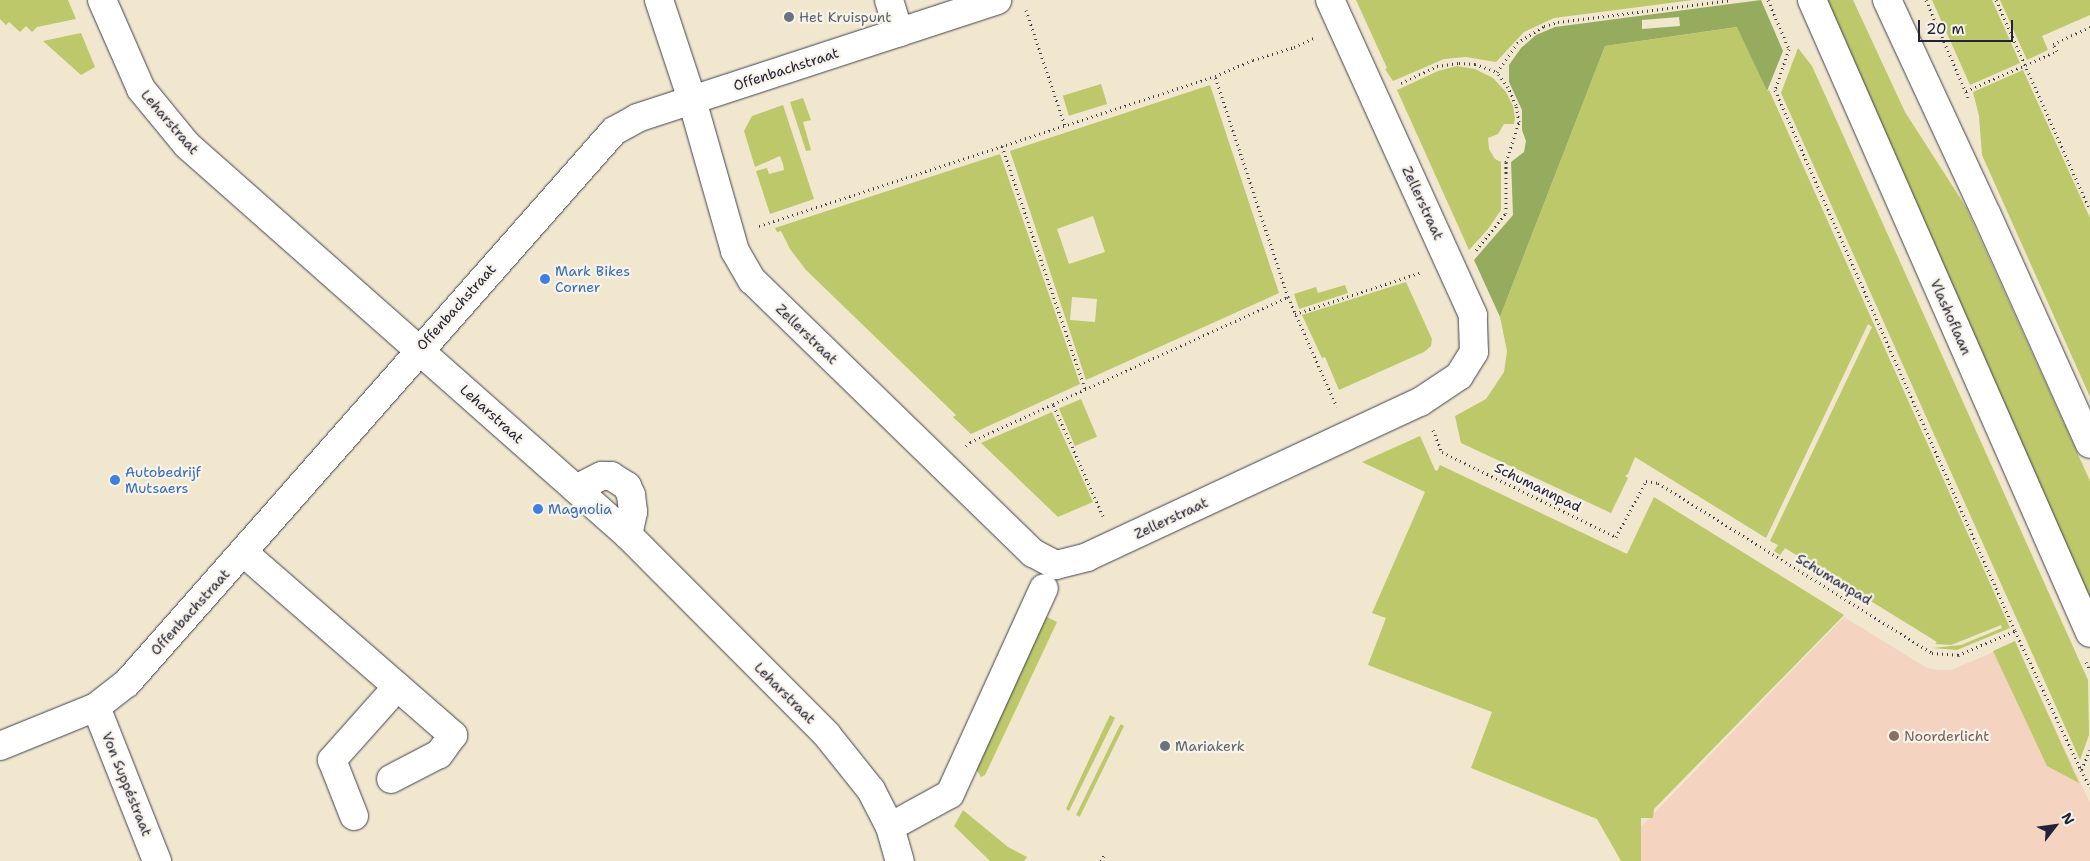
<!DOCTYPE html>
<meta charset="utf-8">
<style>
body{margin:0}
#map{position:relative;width:2090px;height:861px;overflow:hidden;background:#f0e7ce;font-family:"Shantell Sans",sans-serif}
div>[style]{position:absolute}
.built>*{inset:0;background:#f4d3c0}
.green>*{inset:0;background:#bcc86a;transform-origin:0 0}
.forest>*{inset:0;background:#95ac5e}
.path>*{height:3px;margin-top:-1.5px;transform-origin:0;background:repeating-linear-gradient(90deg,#414051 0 1px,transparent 0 5px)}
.roads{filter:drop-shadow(0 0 1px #414051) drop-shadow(0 0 1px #414051)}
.minor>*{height:28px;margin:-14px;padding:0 14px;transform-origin:14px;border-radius:14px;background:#fff}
.dots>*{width:14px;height:14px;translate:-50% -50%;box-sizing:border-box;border:2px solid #f7f3e8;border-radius:50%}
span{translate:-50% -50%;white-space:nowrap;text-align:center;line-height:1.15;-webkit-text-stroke:4.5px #f7f3e8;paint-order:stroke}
.worship-label{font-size:14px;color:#5b616d}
.left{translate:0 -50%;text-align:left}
.street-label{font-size:14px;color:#22223b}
.shop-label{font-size:14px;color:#366cbe}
.education-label{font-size:14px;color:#785e54}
.north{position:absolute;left:2030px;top:801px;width:50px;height:50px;-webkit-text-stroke:4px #f7f3e8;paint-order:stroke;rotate:60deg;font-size:14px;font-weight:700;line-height:20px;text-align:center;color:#22223b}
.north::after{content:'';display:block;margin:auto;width:18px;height:22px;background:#22223b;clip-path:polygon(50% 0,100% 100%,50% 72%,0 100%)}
.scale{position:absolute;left:1918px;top:20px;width:95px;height:22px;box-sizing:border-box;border:2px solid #22223b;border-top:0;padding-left:6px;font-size:15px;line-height:18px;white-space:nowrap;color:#22223b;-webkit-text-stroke:4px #f7f3e8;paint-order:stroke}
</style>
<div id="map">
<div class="built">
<i style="clip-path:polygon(1844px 617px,1927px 668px,1939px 670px,1951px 670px,2015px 643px,2090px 803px,2090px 861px,1638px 861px,1637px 831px)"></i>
</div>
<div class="green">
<i style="clip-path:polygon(0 0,68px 0,76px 19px,37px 27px,32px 32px,26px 26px,20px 32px,9px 22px,6px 25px,0 19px)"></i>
<i style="clip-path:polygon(1356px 0,1693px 0,1554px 18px,1524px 32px,1496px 62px,1466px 57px,1444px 59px,1393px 81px,1385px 69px,1387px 68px)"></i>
<i style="clip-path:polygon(1821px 0,1853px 0,1905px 112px,1966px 207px,2090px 481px,2090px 600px)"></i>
<i style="clip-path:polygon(1932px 0,1992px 0,2020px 63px,1970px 85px)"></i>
<i style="clip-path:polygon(2000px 0,2090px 0,2090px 15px,2042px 36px,2048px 50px,2027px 60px)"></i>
<i style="clip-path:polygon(1738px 27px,1767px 91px,1769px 90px,2010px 628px,1957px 650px,1932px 648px,1961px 645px,2002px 628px,2001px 625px,1951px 645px,1935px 644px,1937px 642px,1785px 548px,1780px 555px,1774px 551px,1778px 545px,1770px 541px,1872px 327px,1868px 324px,1766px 538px,1635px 457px,1628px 474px,1625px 476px,1628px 478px,1611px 513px,1461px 443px,1455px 416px,1486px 399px,1504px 372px,1507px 351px,1500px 317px,1605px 46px)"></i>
<i style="clip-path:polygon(81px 33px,95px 67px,81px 75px,43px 41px)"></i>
<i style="clip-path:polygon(1798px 48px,1812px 66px,2088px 680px,2089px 735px,2080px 760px,1781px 93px)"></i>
<i style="clip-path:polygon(1457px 66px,1475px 69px,1493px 78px,1506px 92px,1513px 106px,1515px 118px,1514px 124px,1504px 124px,1498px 134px,1488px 138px,1489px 149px,1495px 159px,1501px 162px,1501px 210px,1488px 229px,1469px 250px,1397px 90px,1438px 71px)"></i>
<i style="clip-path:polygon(2023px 70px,2090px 218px,2090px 397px,1982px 155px,1979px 116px,1973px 92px)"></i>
<i style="left:1101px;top:84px;width:21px;height:40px;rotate:73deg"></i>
<i style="clip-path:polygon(evenodd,1210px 85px,1279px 293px,1086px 380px,1010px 151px,1210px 85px,1093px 216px,1105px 252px,1069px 264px,1057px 229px,1093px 216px,1210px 85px,1072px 297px,1097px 299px,1095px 322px,1070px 320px,1072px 297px)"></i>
<i style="clip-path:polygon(803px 98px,811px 120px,803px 122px,811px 150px,806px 151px,790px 102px)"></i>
<i style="clip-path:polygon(783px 105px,814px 199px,770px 214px,756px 171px,767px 168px,769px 174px,784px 170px,783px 164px,780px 156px,755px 167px,744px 131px,752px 116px)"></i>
<i style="clip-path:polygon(1000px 154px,1080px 384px,971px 434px,953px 417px,956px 415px,806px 270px,790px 249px,781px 231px,777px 232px,775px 228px)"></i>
<i style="clip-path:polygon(1406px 282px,1432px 339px,1431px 346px,1424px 352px,1339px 390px,1325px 357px,1322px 358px,1302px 315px)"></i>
<i style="clip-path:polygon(1345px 285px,1348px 293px,1299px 309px,1294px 294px,1316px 287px,1318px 293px)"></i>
<i style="left:1081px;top:399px;width:41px;height:24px;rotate:67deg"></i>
<i style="clip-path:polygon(1052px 412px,1093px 502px,1058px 517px,981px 443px)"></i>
<i style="clip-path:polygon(1420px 436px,1435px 470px,1437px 471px,1440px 465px,1627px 554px,1654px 497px,1844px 615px,1654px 809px,1653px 818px,1641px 818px,1641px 861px,1621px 861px,1597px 819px,1471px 768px,1492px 712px,1368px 665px,1386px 618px,1372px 613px,1425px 492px,1362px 462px)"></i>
<i style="clip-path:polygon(1045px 616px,1057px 622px,985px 775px,981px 777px,976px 769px)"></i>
<i style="clip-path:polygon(2015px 641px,2079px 783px,2047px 766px,1993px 651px)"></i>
<i style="clip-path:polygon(1110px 715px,1115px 718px,1069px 811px,1066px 809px)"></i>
<i style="left:1124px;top:726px;width:101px;height:4px;rotate:116deg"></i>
<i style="clip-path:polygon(963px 810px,1008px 847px,1027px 857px,1024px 861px,990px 861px,954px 826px)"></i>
</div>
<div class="forest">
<i style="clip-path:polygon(evenodd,1761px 0,1783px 51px,1767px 91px,1737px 27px,1605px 46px,1500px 317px,1474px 260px,1513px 215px,1511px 162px,1524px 152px,1526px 141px,1522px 130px,1522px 110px,1509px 82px,1509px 65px,1521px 48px,1536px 35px,1555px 27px,1761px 0,1679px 17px,1680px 26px,1642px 29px,1642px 20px,1679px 17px)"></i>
</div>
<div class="path">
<i style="left:1768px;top:0;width:53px;rotate:66.8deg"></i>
<i style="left:1789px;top:49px;width:43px;rotate:108.9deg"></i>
<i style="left:1775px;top:90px;width:592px;rotate:66.08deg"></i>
<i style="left:2015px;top:631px;width:154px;rotate:64.6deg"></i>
<i style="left:1926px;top:0;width:106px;rotate:66.6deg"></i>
<i style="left:1996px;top:0;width:230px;rotate:65.9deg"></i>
<i style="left:1026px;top:10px;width:122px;rotate:71.4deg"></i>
<i style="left:1401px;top:83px;width:40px;rotate:-25deg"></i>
<i style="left:1437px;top:66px;width:22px;rotate:-8deg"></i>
<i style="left:1459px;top:63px;width:16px;rotate:4deg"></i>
<i style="left:1475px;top:64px;width:23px;rotate:20deg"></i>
<i style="left:1966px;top:91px;width:99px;rotate:-23.7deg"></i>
<i style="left:2057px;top:51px;width:8px;rotate:-120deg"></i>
<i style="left:2053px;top:44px;width:41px;rotate:-24.7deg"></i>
<i style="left:1002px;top:146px;width:257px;rotate:71.1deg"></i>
<i style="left:759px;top:226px;width:480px;rotate:-18.2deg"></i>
<i style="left:1476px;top:250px;width:48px;rotate:-51deg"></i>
<i style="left:1506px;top:213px;width:51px;rotate:-90deg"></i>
<i style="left:1506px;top:162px;width:42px;rotate:-72deg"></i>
<i style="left:1519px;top:122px;width:17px;rotate:-100deg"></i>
<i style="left:1516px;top:105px;width:20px;rotate:-114deg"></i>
<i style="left:1508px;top:87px;width:19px;rotate:-126deg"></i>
<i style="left:1497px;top:72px;width:35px;rotate:-55deg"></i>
<i style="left:1517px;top:43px;width:32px;rotate:-32deg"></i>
<i style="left:1544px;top:26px;width:15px;rotate:-16deg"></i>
<i style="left:1558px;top:22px;width:175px;rotate:-7.2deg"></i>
<i style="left:1288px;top:297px;width:233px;rotate:-108.3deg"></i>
<i style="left:1215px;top:76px;width:41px;rotate:-22.8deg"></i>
<i style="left:1253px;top:60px;width:43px;rotate:-17.6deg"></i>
<i style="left:1294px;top:47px;width:24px;rotate:-24deg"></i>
<i style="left:1295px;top:314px;width:134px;rotate:-18.3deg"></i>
<i style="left:1433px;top:430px;width:24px;rotate:68deg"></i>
<i style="left:1442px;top:452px;width:194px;rotate:26deg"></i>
<i style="left:1616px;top:537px;width:64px;rotate:-61.8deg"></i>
<i style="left:1646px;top:481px;width:12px;rotate:9deg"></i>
<i style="left:1658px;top:483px;width:322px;rotate:31.8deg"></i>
<i style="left:1932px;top:653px;width:26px;rotate:4deg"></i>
<i style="left:1958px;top:655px;width:62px;rotate:-22.8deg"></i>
<i style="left:966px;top:446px;width:6px;rotate:-45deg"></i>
<i style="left:970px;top:442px;width:91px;rotate:-24.6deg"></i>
<i style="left:1103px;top:516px;width:123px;rotate:-114.1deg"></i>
<i style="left:1053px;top:404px;width:258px;rotate:-24.5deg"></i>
<i style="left:1288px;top:297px;width:120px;rotate:66deg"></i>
<i style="left:2086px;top:662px;width:10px;rotate:66deg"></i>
<i style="left:2090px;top:750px;width:22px;rotate:114deg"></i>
<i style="left:2081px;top:770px;width:19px;rotate:62deg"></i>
<i style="left:1101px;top:861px;width:7px;rotate:-63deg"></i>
</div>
<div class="roads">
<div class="minor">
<i style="left:102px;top:0;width:97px;rotate:66.3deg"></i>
<i style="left:141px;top:89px;width:72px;rotate:50.6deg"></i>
<i style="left:187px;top:145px;width:589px;rotate:41.49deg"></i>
<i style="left:628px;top:535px;width:282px;rotate:45.1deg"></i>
<i style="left:827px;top:735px;width:70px;rotate:51.3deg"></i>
<i style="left:871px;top:790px;width:42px;rotate:62.8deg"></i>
<i style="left:890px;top:827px;width:35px;rotate:74deg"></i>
<i style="left:659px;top:0;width:105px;rotate:71.7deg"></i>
<i style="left:692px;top:100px;width:157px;rotate:74.1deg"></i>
<i style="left:735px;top:251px;width:34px;rotate:60deg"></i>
<i style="left:752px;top:280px;width:392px;rotate:44.2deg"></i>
<i style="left:1033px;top:553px;width:26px;rotate:28deg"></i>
<i style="left:1056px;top:565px;width:32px;rotate:-14deg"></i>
<i style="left:1087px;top:557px;width:367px;rotate:-25deg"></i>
<i style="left:1420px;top:402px;width:47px;rotate:-33.7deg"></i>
<i style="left:1459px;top:376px;width:28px;rotate:-58deg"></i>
<i style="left:1474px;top:352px;width:37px;rotate:-92deg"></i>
<i style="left:1473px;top:315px;width:346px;rotate:-114.4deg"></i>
<i style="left:889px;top:0;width:34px;rotate:73deg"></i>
<i style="left:1812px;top:0;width:691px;rotate:66.29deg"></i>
<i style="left:1887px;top:0;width:235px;rotate:65.1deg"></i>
<i style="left:1986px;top:213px;width:253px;rotate:65.8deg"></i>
<i style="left:576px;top:489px;width:29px;rotate:-27deg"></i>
<i style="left:602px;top:476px;width:9px"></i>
<i style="left:611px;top:476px;width:19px;rotate:32deg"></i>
<i style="left:627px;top:486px;width:10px;rotate:66deg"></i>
<i style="left:631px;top:495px;width:17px;rotate:83deg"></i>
<i style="left:633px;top:512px;width:24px;rotate:102deg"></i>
<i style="left:243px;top:552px;width:279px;rotate:41.1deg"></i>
<i style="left:453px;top:735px;width:24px;rotate:126deg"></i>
<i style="left:439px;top:754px;width:54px;rotate:152.5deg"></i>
<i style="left:96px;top:707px;width:166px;rotate:68.4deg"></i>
<i style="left:0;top:746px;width:104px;rotate:-22.1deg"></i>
<i style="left:96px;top:707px;width:39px;rotate:-38deg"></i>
<i style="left:127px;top:683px;width:736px;rotate:-48.58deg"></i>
<i style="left:614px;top:131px;width:26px;rotate:-29deg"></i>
<i style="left:637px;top:118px;width:379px;rotate:-18.1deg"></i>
<i style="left:354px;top:816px;width:60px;rotate:-111.4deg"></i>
<i style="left:332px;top:760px;width:98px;rotate:-48.3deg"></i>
<i style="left:890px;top:827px;width:68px;rotate:-28.8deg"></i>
<i style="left:950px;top:794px;width:226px;rotate:-65.5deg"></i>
</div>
</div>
<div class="dots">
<i style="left:789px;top:17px;background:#6b7280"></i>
<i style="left:545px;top:279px;background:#3f7fe0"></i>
<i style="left:115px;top:480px;background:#3f7fe0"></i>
<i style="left:538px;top:509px;background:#3f7fe0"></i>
<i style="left:1894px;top:736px;background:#8d6e63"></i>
<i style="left:1165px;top:746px;background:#6b7280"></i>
</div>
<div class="worship-label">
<span class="left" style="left:799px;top:17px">Het Kruispunt</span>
<span class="left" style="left:1175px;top:746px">Mariakerk</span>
</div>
<div class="street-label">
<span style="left:786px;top:69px;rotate:-18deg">Offenbachstraat</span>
<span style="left:170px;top:122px;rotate:49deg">Leharstraat</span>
<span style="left:1423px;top:203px;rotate:65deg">Zellerstraat</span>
<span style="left:456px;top:307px;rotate:-48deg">Offenbachstraat</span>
<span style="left:1951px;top:317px;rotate:66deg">Vlashoflaan</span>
<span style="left:807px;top:334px;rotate:44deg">Zellerstraat</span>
<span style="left:492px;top:414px;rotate:42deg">Leharstraat</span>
<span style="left:1538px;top:487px;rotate:26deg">Schumannpad</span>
<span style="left:1171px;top:518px;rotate:-25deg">Zellerstraat</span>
<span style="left:1834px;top:579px;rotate:31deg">Schumanpad</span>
<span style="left:190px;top:612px;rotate:-48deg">Offenbachstraat</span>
<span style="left:785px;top:693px;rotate:45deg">Leharstraat</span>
<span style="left:127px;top:784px;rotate:68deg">Von Suppéstraat</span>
</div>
<div class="shop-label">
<span class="left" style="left:555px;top:279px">Mark Bikes<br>Corner</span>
<span class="left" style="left:125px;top:480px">Autobedrijf<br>Mutsaers</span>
<span class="left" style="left:548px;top:509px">Magnolia</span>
</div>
<div class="education-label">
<span class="left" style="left:1904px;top:736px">Noorderlicht</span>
</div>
<div class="north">N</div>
<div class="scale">20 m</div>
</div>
